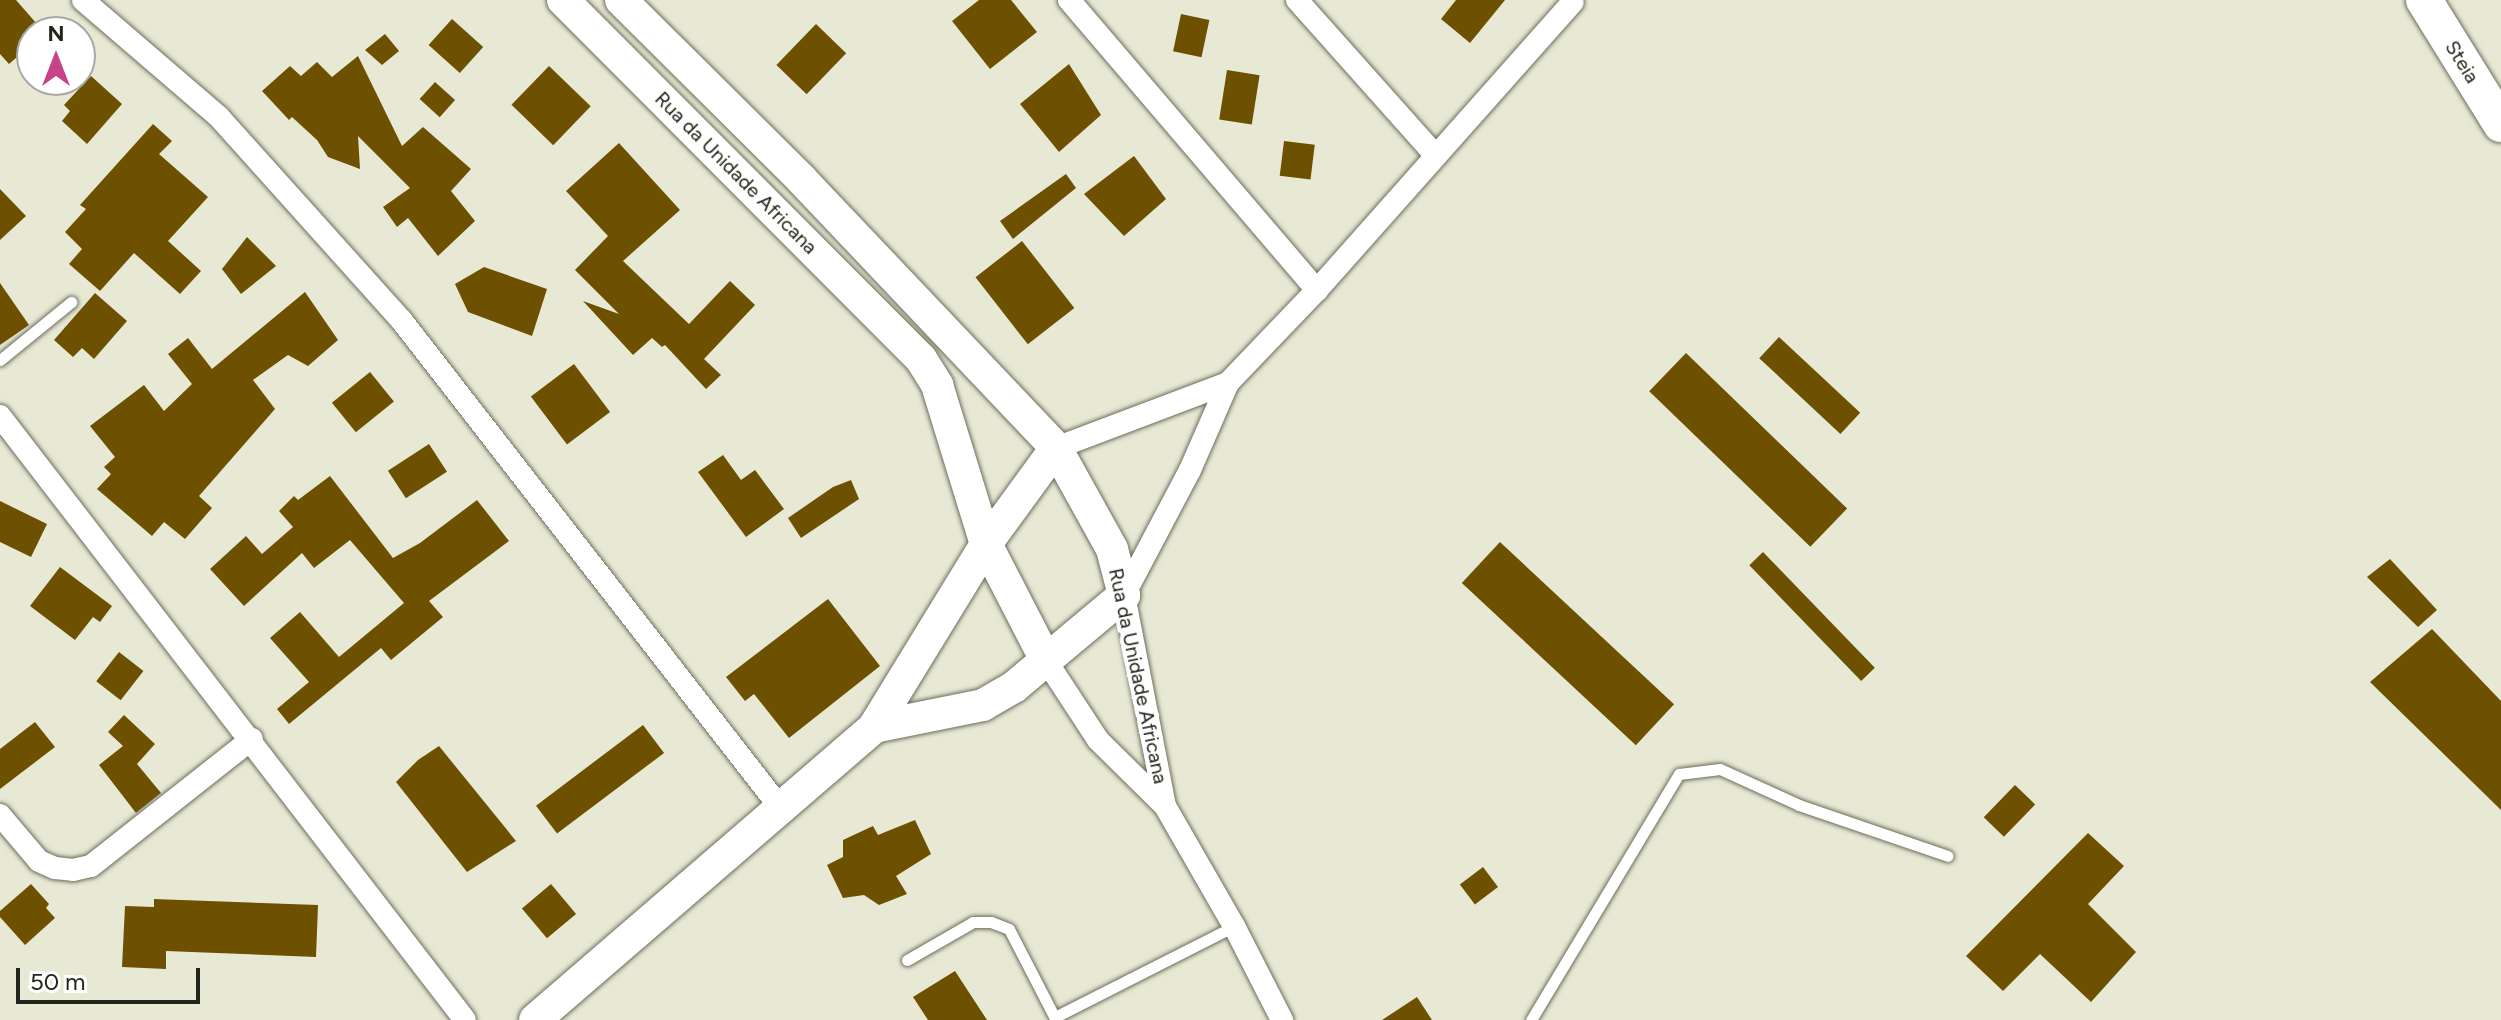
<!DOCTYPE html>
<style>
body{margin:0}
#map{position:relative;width:2501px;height:1020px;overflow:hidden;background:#e8e9d5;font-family:Figtree,sans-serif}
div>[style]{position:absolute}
.building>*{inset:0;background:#6d5000;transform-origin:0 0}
.roads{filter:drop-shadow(0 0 2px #6d6d5c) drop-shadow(0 0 2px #6d6d5c)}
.lane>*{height:11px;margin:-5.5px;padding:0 5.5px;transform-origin:5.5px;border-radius:5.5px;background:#fff}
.street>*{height:22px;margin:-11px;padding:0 11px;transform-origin:11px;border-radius:11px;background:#fff}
.secondary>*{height:32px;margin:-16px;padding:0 16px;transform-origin:16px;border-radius:16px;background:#fff}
.primary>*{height:36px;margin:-18px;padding:0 18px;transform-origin:18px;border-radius:18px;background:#fff}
span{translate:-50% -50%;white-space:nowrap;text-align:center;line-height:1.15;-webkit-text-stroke:8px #fff;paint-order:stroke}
.street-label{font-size:20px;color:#23241c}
.north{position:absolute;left:16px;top:16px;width:80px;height:80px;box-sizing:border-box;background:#fff;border:2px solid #a7a7a4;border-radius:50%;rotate:0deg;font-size:22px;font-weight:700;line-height:32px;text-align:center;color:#23241c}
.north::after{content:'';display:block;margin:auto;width:28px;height:36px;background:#c74489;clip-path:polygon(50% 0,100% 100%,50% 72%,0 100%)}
.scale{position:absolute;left:16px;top:968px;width:184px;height:36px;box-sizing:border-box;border:4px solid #23241c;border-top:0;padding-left:10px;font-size:24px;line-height:28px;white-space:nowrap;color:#23241c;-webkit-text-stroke:6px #fff;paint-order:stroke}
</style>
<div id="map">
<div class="building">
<i style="clip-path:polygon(0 0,16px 0,44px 32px,32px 32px,32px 44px,9px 64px,0 54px)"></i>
<i style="clip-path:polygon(979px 0,1011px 0,1037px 32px,990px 69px,952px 21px)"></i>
<i style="clip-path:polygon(1456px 0,1505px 0,1470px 43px,1441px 19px)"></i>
<i style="left:1181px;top:14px;width:29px;height:38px;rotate:12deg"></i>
<i style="left:452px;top:19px;width:42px;height:35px;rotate:42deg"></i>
<i style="left:816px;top:24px;width:42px;height:57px;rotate:44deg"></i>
<i style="clip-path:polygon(385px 34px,399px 51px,382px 65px,365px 50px)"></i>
<i style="clip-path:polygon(358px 56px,402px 146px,423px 127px,471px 169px,451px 191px,475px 221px,438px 256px,408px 218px,397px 227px,383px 207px,410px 188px,358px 136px,360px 169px,328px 157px,317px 140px,292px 117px,289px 120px,262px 91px,290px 66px,301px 76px,317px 62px,332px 77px)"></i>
<i style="clip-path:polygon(1069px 64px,1101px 115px,1059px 152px,1020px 104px)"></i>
<i style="left:549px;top:66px;width:58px;height:54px;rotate:44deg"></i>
<i style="left:1227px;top:70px;width:33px;height:50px;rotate:9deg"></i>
<i style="clip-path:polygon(91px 76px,122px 104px,87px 144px,62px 121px,70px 111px,64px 105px)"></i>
<i style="left:435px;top:82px;width:27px;height:23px;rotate:42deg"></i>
<i style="clip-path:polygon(153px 124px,172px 141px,159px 154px,208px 197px,168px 241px,201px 271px,180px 294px,134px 253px,100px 291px,69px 264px,82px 249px,65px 232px,86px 209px,80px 205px)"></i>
<i style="left:1284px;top:141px;width:31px;height:35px;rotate:7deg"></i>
<i style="clip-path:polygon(619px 143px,680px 210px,623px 261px,689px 324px,730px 281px,755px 305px,704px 359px,721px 375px,706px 389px,665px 345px,662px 347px,652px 338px,633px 355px,583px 301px,619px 314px,575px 270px,608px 236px,566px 191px)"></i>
<i style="clip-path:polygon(1134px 156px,1166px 199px,1124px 236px,1084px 194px)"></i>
<i style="clip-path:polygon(1066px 174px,1076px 188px,1013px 239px,1000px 221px)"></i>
<i style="clip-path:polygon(0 189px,26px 216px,0 240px)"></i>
<i style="clip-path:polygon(247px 237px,276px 266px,241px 294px,222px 269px)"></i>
<i style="left:1022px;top:241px;width:85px;height:59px;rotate:52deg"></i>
<i style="clip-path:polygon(484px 267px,547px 289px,532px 336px,468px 312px,455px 284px)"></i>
<i style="clip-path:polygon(0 283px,29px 325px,0 345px)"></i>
<i style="clip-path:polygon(305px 292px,338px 340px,308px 366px,288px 355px,253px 380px,275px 409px,199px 496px,212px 508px,185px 539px,164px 522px,152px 536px,97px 489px,111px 474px,104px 467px,115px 457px,90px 426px,144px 385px,164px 411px,192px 384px,168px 354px,188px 338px,212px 369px)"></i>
<i style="clip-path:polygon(95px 293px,127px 321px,94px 359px,82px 348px,73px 357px,54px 340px)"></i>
<i style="left:1779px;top:337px;width:111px;height:29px;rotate:43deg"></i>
<i style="left:1686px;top:353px;width:224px;height:53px;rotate:44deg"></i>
<i style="left:574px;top:364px;width:60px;height:54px;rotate:53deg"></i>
<i style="left:370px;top:372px;width:38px;height:49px;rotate:51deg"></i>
<i style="left:429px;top:444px;width:33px;height:49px;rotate:57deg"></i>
<i style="clip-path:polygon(723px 455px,741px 480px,755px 470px,784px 509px,746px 537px,698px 472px)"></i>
<i style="clip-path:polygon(330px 476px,393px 558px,420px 543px,477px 500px,509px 541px,429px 601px,443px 617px,391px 660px,381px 648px,289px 724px,277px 709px,309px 682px,270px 638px,300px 612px,339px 657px,404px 603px,350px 540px,314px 568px,302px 553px,244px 606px,210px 569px,246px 536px,262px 554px,293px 527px,279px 511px,294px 496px,298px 500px)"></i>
<i style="clip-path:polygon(851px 480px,859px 499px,801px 538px,788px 518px,833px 487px)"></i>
<i style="clip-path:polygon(0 501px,47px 524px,31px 557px,0 542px)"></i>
<i style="left:1500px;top:542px;width:238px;height:56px;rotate:43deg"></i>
<i style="left:1763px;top:552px;width:161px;height:19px;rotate:46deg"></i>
<i style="clip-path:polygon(2390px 559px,2437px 610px,2418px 627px,2367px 577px)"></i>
<i style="clip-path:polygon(60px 567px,112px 606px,100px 622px,93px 617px,75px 640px,30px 606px)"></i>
<i style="clip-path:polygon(828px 599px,880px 666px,789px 738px,754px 694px,745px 701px,726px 677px)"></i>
<i style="clip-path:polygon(2432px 629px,2501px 701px,2501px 810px,2370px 682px)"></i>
<i style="left:119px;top:652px;width:31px;height:37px;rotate:38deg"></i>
<i style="clip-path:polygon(124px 715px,155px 744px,137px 764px,161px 793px,136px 813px,99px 765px,123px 746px,108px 732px)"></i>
<i style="clip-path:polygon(35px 722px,55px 747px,0 789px,0 749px)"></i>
<i style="left:643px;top:725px;width:35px;height:134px;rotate:53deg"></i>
<i style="clip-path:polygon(439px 746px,516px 841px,467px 872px,396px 782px,418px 760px)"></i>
<i style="left:2015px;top:785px;width:28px;height:45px;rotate:44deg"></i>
<i style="clip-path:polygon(915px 820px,931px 854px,896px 876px,907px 894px,879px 905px,864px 895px,843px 898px,827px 865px,843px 857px,843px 840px,873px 826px,878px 835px)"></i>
<i style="clip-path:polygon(2088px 833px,2124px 866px,2088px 904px,2136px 952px,2091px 1002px,2040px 954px,2003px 991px,1966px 956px)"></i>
<i style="left:1483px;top:867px;width:25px;height:29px;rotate:53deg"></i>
<i style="clip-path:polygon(31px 884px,49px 904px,46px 908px,55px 918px,25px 945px,0 917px,0 911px)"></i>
<i style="left:551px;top:884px;width:39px;height:38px;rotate:50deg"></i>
<i style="clip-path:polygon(154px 899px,318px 905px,316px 957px,166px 951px,166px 969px,122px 967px,125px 906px,154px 907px)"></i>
<i style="clip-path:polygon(955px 971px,987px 1020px,928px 1020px,913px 997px)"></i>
<i style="clip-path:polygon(1417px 997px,1432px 1020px,1382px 1020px)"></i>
</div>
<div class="roads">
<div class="lane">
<i style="left:0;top:360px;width:92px;rotate:-39.2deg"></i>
<i style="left:907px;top:960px;width:76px;rotate:-29.9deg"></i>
<i style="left:973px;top:922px;width:18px"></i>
<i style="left:991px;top:922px;width:19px;rotate:21deg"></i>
<i style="left:1009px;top:929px;width:102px;rotate:62.7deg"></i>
<i style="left:1055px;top:1017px;width:201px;rotate:-26.9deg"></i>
<i style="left:1531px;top:1020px;width:287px;rotate:-59deg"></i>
<i style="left:1679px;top:774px;width:41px;rotate:-7deg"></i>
<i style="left:1720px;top:769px;width:87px;rotate:24.5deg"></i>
<i style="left:1799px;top:805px;width:157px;rotate:18.9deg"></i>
</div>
<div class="street">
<i style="left:83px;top:0;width:179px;rotate:40.7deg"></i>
<i style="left:219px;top:117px;width:274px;rotate:48.1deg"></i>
<i style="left:402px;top:321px;width:614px;rotate:52.14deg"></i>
<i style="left:1069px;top:0;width:382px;rotate:49.5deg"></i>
<i style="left:1297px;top:0;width:208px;rotate:48.3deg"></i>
<i style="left:0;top:416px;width:762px;rotate:52.41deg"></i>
<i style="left:1056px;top:448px;width:184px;rotate:-20.7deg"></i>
<i style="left:1047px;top:662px;width:93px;rotate:56.8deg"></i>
<i style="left:1098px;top:740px;width:94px;rotate:44.6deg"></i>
<i style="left:1165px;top:806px;width:138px;rotate:60.1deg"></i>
<i style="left:1234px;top:926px;width:106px;rotate:62.9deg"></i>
<i style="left:1165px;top:806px;width:215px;rotate:-101deg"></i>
<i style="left:1124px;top:595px;width:141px;rotate:-62.2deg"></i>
<i style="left:1190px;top:470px;width:95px;rotate:-66.4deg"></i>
<i style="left:1228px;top:383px;width:129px;rotate:-46.3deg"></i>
<i style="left:1317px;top:290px;width:385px;rotate:-48.4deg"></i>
<i style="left:0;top:815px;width:60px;rotate:49.7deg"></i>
<i style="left:39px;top:861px;width:17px;rotate:24deg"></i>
<i style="left:55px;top:868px;width:18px;rotate:6deg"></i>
<i style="left:73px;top:870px;width:18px;rotate:-13deg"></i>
<i style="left:91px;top:866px;width:205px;rotate:-38.3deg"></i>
</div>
<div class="secondary">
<i style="left:563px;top:0;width:507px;rotate:45.08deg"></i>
<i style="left:921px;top:359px;width:31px;rotate:58deg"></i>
<i style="left:937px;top:385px;width:166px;rotate:72.9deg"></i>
<i style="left:986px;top:544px;width:133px;rotate:62.7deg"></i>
<i style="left:621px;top:0;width:255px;rotate:44.8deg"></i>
<i style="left:802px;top:180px;width:369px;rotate:46.5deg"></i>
<i style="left:1056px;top:448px;width:115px;rotate:61deg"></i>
<i style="left:1112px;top:549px;width:48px;rotate:75.4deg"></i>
<i style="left:1124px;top:595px;width:143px;rotate:140.1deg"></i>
<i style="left:1014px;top:687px;width:36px;rotate:150deg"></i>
<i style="left:983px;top:705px;width:111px;rotate:168.6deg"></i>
<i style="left:535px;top:1020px;width:448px;rotate:-40.8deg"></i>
<i style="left:874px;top:727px;width:215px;rotate:-58.5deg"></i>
<i style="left:986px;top:544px;width:119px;rotate:-53.9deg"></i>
</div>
<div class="primary">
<i style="left:2424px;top:0;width:146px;rotate:58.2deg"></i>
</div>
</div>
<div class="street-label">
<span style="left:2462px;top:62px;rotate:58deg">Steia</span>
<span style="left:736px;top:173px;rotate:45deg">Rua da Unidade Africana</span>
<span style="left:1138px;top:676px;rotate:78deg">Rua da Unidade Africana</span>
</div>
<div class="north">N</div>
<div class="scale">50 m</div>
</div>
